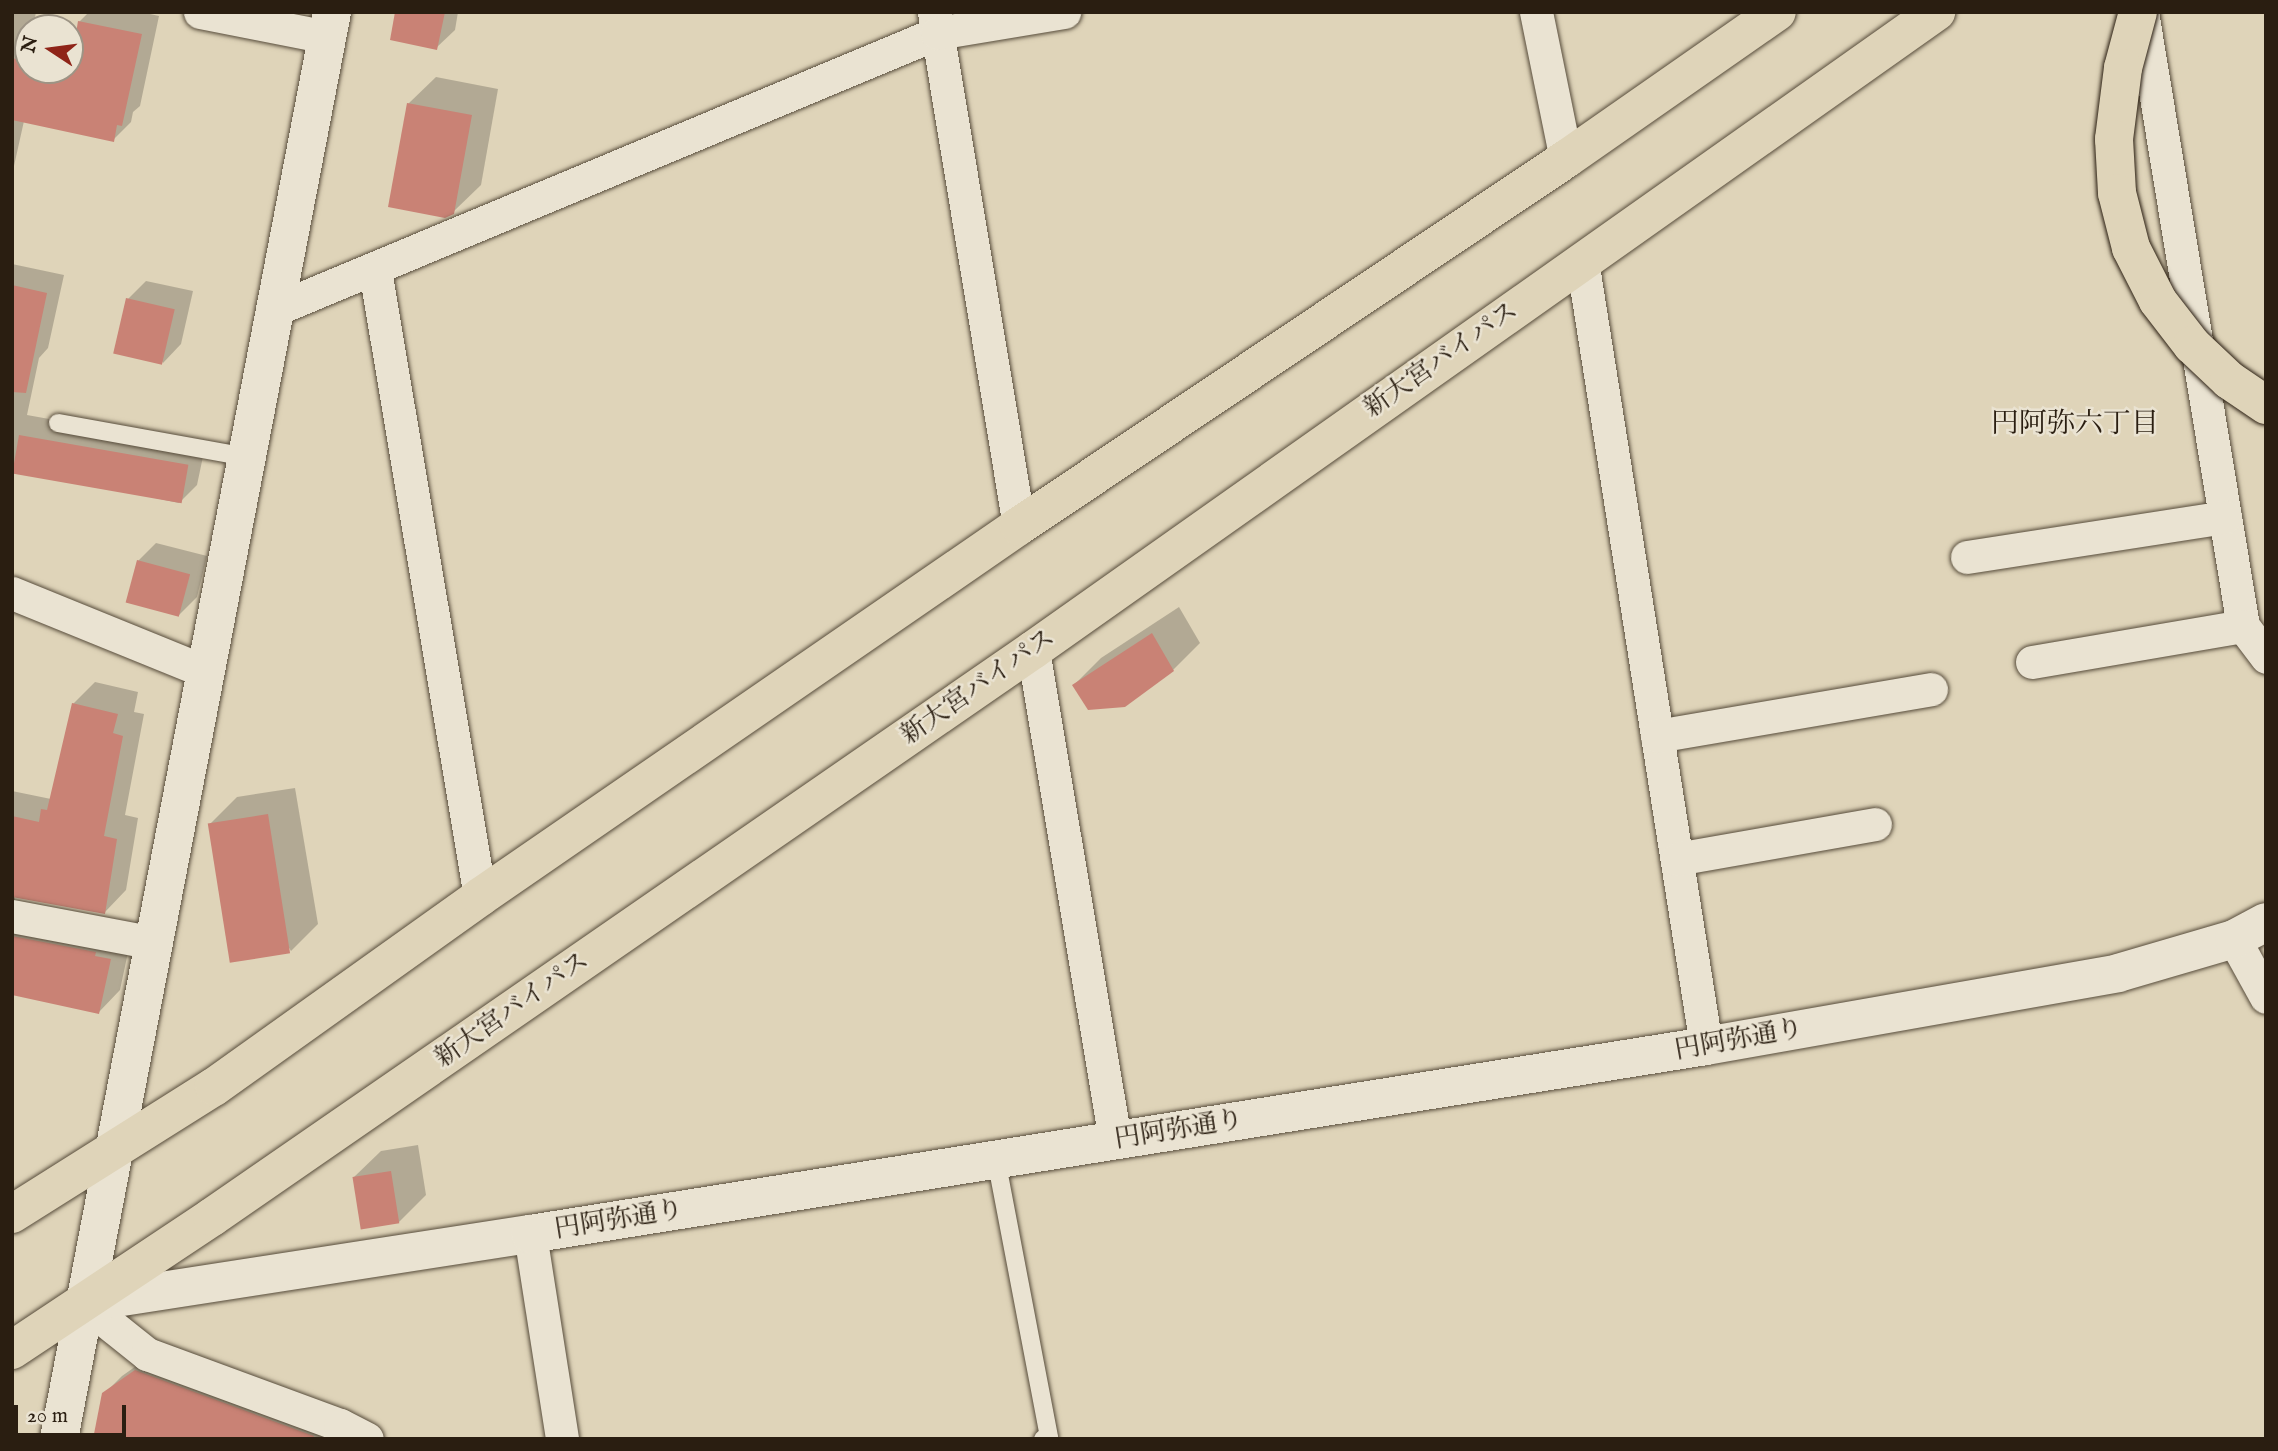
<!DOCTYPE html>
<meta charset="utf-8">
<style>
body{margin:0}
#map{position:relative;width:2278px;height:1451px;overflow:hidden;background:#dfd4b9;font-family:"IM FELL English","Noto Serif JP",serif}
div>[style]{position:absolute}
.shadow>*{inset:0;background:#0003}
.building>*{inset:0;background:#c98275;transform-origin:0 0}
.roads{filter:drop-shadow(0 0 2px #574c3b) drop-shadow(0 0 2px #574c3b)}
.lane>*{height:18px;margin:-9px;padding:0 9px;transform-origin:9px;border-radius:9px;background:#eae3d2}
.street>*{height:33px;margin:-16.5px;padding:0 16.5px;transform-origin:16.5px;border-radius:16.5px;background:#eae3d2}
.secondary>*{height:38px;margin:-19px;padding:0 19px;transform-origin:19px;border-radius:19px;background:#eae3d2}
.highway>*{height:38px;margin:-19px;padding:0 19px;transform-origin:19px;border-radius:19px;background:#dfd4b9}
.bridges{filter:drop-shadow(0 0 2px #2a1e11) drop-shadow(0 0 2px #2a1e11)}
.highway-bridge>*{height:38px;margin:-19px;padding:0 19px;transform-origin:19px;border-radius:19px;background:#dfd4b9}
span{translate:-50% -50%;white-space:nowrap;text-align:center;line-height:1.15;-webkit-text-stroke:5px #eae3d2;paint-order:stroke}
.street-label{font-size:26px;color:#2a1e11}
.neighbourhood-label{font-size:28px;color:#2a1e11}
.frame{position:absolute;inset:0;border:14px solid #2a1e11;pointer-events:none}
.north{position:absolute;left:14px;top:14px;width:70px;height:70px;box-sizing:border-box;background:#eae3d2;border:2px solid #9d9485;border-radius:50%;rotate:283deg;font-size:19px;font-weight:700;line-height:28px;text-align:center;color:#2a1e11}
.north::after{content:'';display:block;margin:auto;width:24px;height:32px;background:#8f2418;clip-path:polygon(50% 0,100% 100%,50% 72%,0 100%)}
.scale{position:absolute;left:14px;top:1405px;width:112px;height:32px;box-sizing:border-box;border:4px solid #2a1e11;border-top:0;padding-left:9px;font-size:21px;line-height:24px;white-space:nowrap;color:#2a1e11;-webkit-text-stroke:5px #eae3d2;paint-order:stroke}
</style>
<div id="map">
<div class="shadow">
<i style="clip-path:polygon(12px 12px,36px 12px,33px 28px,28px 28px,28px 70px,70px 70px,70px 50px,73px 50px,79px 22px,89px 12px,141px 12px,159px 16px,140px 106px,133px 112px,131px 122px,113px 140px,24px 121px,12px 175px)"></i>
<i style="clip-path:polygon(397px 12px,458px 12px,455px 30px,436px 48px)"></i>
<i style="clip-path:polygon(436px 77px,498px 89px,481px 185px,453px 212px,408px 104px)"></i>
<i style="clip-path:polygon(12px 264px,64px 275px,48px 348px,39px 358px,27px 415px,205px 447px,197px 485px,179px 503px,12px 468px)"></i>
<i style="clip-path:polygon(146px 281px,193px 291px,181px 344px,163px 363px,128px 299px)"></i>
<i style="clip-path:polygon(156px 543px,207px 556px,197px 597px,179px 615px,138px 561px)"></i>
<i style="clip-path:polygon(1179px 607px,1200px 643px,1173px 670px,1074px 685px,1101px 658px)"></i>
<i style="clip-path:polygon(95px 682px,138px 692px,134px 712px,144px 714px,125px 815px,138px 818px,126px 890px,105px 912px,15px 895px,15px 901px,131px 938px,120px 990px,99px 1012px,12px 994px,12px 791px,51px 799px,73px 704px)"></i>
<i style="clip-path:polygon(295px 788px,318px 924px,291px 951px,210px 824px,237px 797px)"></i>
<i style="clip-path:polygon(418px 1145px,426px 1195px,399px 1222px,353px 1178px,381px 1151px)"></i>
<i style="clip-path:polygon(153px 1354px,378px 1439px,95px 1439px,104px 1394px,122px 1376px)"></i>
</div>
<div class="building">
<i style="clip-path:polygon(395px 12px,445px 12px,437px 50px,390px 40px)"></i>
<i style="clip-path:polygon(78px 21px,142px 34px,122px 126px,117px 125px,114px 142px,12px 120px,12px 58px,28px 62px,28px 70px,70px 70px)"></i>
<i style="clip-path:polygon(407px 103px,472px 115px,454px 214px,445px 218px,388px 207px)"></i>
<i style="clip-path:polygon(12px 285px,47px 293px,26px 393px,12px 392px)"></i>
<i style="left:126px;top:298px;width:50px;height:57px;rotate:13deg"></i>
<i style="left:19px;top:435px;width:172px;height:39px;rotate:10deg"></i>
<i style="left:137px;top:560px;width:55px;height:44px;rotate:15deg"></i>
<i style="clip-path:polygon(1152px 633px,1174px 671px,1125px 707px,1088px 710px,1072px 685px)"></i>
<i style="clip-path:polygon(72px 703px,118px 714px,113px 733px,123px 736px,104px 836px,117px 839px,105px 914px,12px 897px,12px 816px,39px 822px,41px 809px,47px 810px)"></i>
<i style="left:268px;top:814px;width:141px;height:61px;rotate:81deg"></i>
<i style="clip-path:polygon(12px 936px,96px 952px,95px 956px,111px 959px,99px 1014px,12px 995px)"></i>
<i style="left:391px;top:1171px;width:53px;height:39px;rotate:81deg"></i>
<i style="clip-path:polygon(135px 1370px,314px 1436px,313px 1439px,93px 1439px,102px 1393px)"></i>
</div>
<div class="roads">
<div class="lane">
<i style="left:58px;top:423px;width:192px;rotate:10.2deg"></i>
<i style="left:996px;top:1159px;width:284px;rotate:79.2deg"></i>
<i style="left:1049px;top:1438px;width:6px;rotate:171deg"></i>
</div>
<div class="street">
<i style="left:200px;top:12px;width:129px;rotate:11.1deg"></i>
<i style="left:934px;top:12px;width:521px;rotate:80.61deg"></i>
<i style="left:1536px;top:12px;width:150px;rotate:78.5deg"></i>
<i style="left:2142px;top:12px;width:622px;rotate:80.66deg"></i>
<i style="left:2243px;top:626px;width:39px;rotate:53deg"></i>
<i style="left:1582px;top:260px;width:796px;rotate:81.03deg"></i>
<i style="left:375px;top:270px;width:636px;rotate:80.49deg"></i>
<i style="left:276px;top:309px;width:716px;rotate:-22.66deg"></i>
<i style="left:937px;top:33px;width:129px;rotate:-9.4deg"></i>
<i style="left:1967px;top:557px;width:261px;rotate:-8.8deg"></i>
<i style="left:12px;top:593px;width:210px;rotate:22.1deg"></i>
<i style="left:1033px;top:650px;width:497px;rotate:80.5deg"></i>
<i style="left:2032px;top:662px;width:214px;rotate:-9.7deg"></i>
<i style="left:1657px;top:736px;width:278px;rotate:-9.7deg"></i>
<i style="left:1677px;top:859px;width:201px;rotate:-10deg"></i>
<i style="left:12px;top:916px;width:146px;rotate:10.7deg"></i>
<i style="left:2234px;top:939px;width:66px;rotate:61.1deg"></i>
<i style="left:530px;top:1234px;width:207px;rotate:81.1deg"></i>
<i style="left:83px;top:1303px;width:82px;rotate:38.6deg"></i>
<i style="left:147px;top:1354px;width:206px;rotate:20.2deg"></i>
<i style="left:340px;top:1425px;width:30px;rotate:27deg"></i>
</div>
<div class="secondary">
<i style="left:83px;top:1303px;width:452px;rotate:-8.8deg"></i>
<i style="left:530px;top:1234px;width:1191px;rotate:-9.08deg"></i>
<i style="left:1706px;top:1046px;width:418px;rotate:-10deg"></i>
<i style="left:2118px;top:973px;width:121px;rotate:-16.3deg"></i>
<i style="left:2234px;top:939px;width:36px;rotate:-28deg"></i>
<i style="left:59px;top:1439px;width:1453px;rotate:-79.17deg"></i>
</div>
<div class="highway">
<i style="left:12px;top:1214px;width:239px;rotate:-32.2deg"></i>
<i style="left:214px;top:1087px;width:327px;rotate:-35.5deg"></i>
<i style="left:480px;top:897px;width:654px;rotate:-34.54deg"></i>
<i style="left:1019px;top:526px;width:659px;rotate:-33.86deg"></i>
<i style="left:1566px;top:159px;width:257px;rotate:-34.9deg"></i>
<i style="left:12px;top:1350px;width:240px;rotate:-33.6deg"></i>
<i style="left:212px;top:1217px;width:998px;rotate:-34.63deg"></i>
<i style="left:1033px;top:650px;width:1106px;rotate:-35.24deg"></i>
</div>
</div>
<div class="bridges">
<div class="highway-bridge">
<i style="left:2138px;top:12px;width:58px;rotate:105deg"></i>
<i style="left:2123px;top:68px;width:72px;rotate:97.2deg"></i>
<i style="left:2114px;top:139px;width:54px;rotate:86.8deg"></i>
<i style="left:2117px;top:193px;width:57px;rotate:75.7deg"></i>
<i style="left:2131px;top:248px;width:59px;rotate:63deg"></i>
<i style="left:2158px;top:301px;width:56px;rotate:52.3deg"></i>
<i style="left:2192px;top:345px;width:51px;rotate:43.4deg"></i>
<i style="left:2229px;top:380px;width:45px;rotate:34deg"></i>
</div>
</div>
<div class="street-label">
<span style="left:1441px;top:360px;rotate:-35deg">新大宮バイパス</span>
<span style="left:978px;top:687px;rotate:-35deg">新大宮バイパス</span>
<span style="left:512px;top:1010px;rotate:-35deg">新大宮バイパス</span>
<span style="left:1739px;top:1040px;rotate:-10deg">円阿弥通り</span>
<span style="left:1179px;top:1130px;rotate:-9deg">円阿弥通り</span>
<span style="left:619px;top:1220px;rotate:-9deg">円阿弥通り</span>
</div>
<div class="neighbourhood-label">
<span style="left:2075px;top:425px">円阿弥六丁目</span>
</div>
<div class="frame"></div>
<div class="north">N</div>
<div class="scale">20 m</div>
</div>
